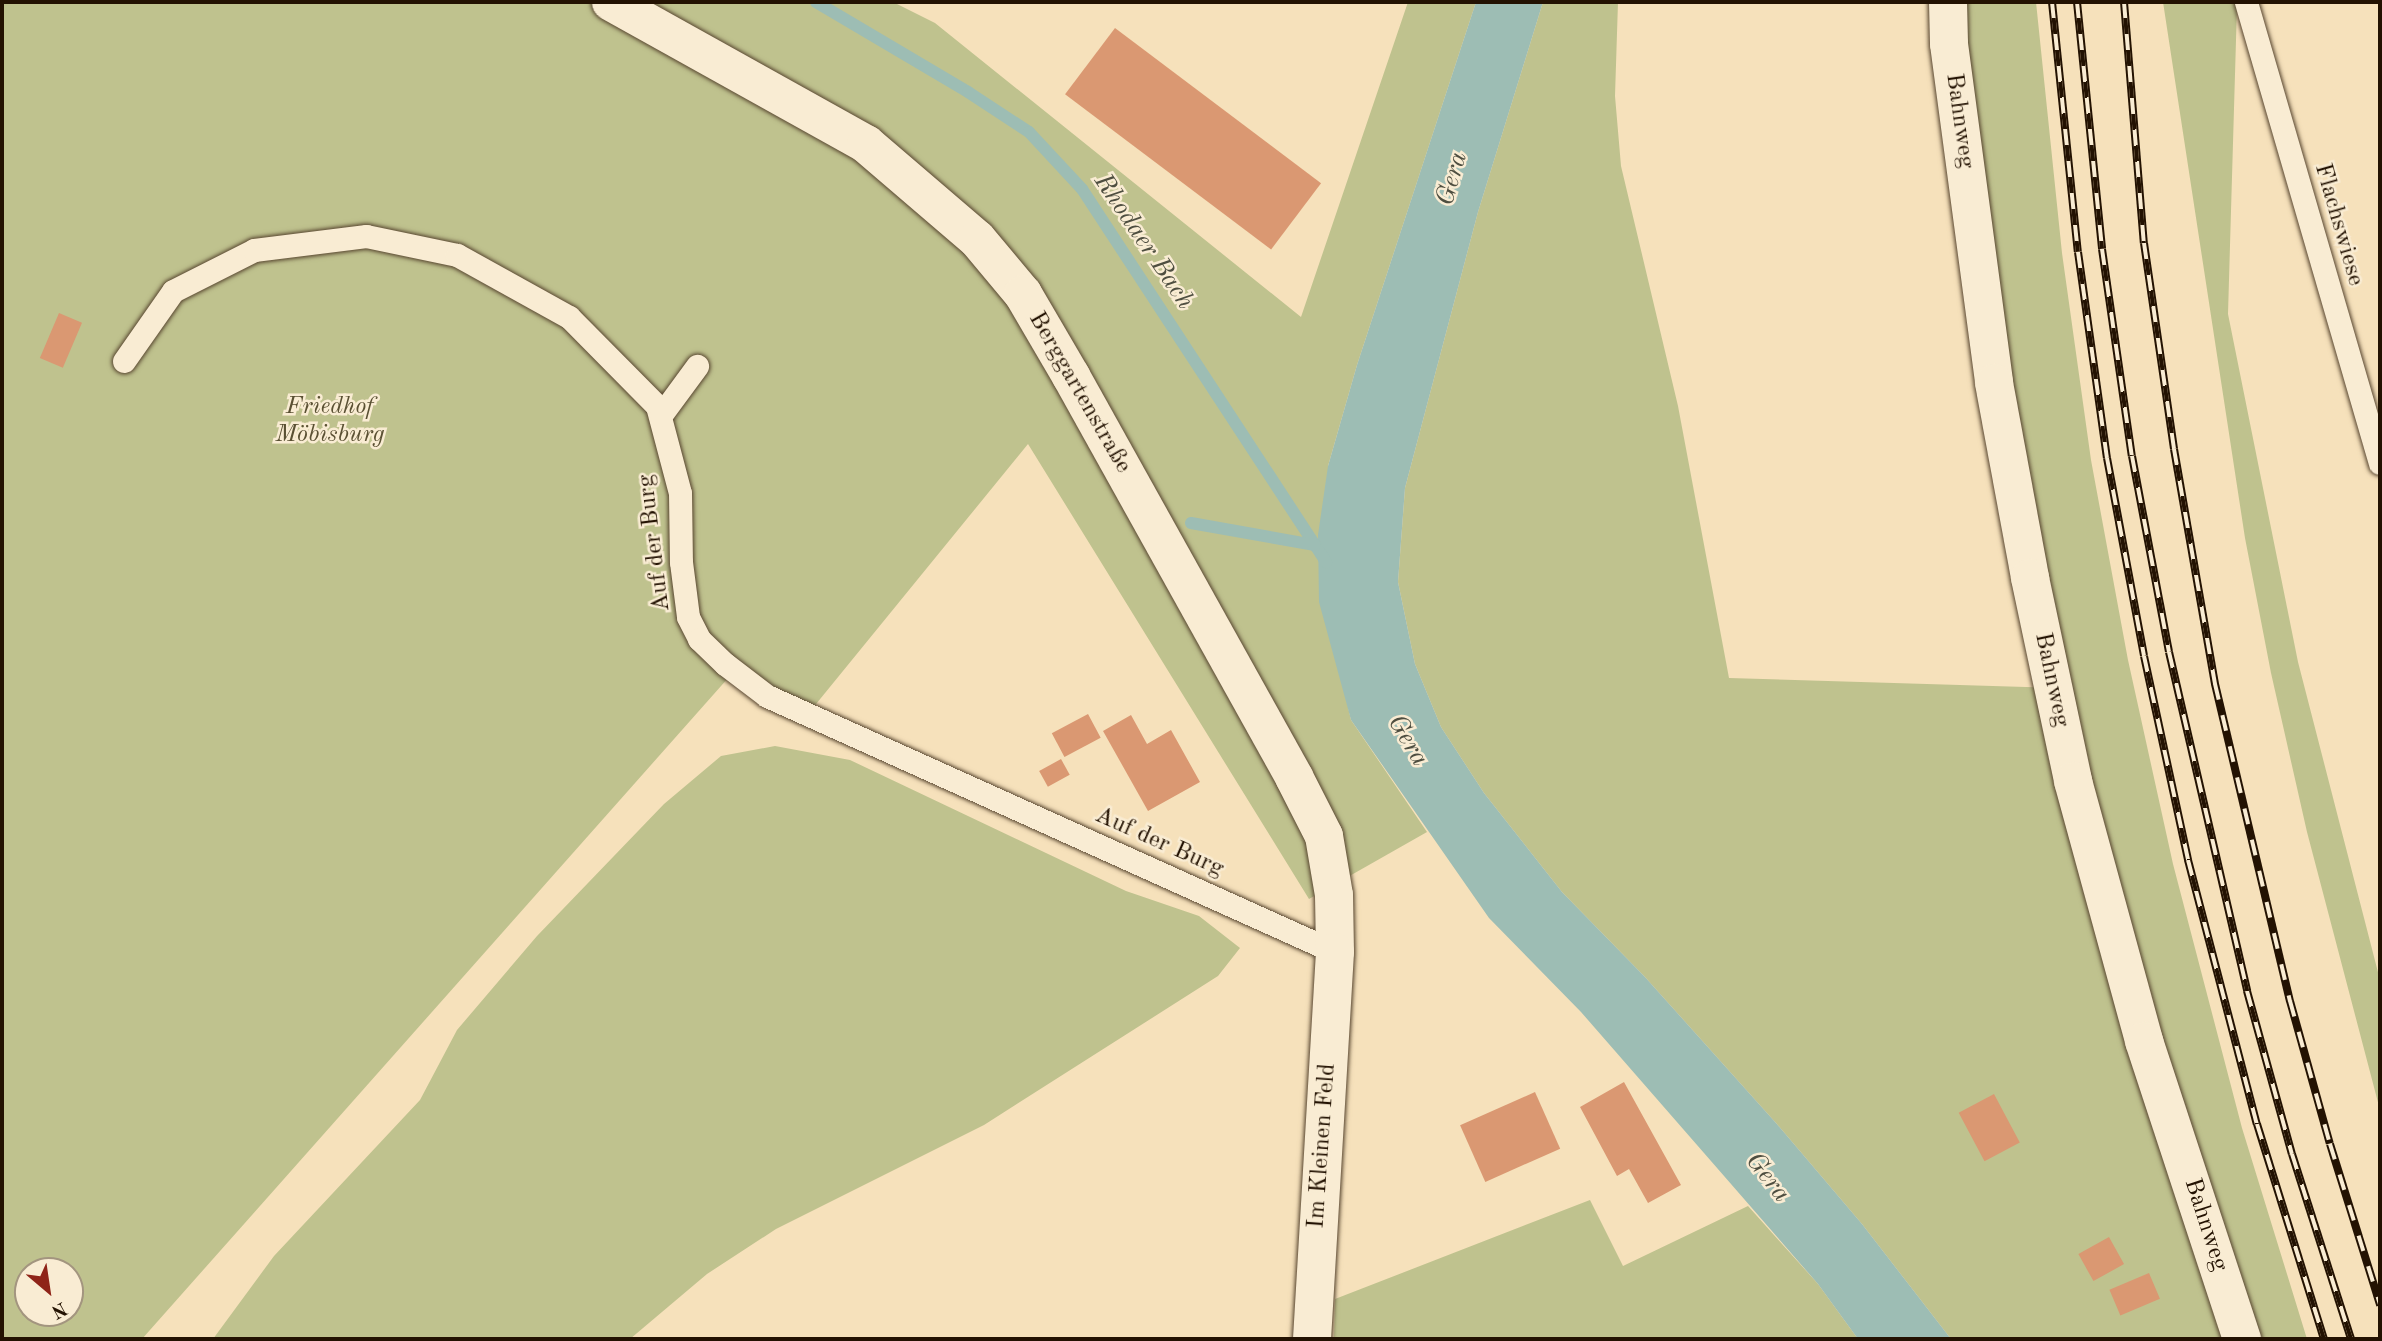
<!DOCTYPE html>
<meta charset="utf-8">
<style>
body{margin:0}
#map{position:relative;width:2382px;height:1341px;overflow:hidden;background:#f6e1bb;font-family:"Old Standard TT",serif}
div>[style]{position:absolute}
.green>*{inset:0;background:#bfc28e}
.water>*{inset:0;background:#9dbdb4}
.stream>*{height:12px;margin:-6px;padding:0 6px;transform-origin:6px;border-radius:6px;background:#9dbdb4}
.building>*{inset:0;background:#da9872;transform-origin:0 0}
.roads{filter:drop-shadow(0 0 2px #584630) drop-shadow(0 0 2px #584630)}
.service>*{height:23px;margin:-11.5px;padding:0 11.5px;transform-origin:11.5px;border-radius:11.5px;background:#f9ecd3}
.minor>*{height:38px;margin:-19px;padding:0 19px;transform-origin:19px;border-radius:19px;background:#f9ecd3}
.rail>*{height:8px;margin-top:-4px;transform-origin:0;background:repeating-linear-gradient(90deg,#f9ecd3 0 16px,#231202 0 32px);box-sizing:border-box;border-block:2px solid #231202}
span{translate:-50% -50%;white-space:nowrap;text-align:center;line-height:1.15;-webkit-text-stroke:5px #f9ecd3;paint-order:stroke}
.street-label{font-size:24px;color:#231202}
.park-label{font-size:24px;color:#5a5033;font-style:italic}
.water-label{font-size:26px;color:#4e4e40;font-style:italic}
.frame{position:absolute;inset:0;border:4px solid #231202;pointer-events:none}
.north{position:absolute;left:14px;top:1257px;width:70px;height:70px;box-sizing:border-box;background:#f9ecd3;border:2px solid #a3957f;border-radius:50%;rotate:151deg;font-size:19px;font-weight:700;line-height:28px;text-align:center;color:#231202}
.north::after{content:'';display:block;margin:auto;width:24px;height:32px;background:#8f2418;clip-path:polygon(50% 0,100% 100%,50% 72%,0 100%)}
</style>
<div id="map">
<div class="green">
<i style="clip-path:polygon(evenodd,2px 2px,893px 2px,935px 23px,1301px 317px,1408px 2px,1476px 2px,1357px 365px,1328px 466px,1341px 676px,1351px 720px,1427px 832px,1309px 899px,1028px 444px,812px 709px,737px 668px,142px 1339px,2px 1339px,2px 2px,28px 1271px,70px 1271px,70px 1313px,28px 1313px,28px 1271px)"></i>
<i style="clip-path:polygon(1543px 2px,1618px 2px,1615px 96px,1621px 166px,1678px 406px,1729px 678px,2061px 688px,2039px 576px,1958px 2px,2036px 2px,2062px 253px,2091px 460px,2128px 660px,2173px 864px,2242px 1128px,2307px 1339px,1951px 1339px,1862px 1224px,1776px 1123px,1645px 977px,1562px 892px,1484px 793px,1441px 727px,1415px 664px,1398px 582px,1405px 488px,1478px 212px)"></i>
<i style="clip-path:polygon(2163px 2px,2236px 2px,2237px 6px,2228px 314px,2298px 662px,2380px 980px,2380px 1110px,2307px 832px,2271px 673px,2245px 538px)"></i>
<i style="clip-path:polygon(775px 746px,850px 760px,1126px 891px,1199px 916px,1240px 948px,1218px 976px,984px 1125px,776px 1229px,707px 1274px,630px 1339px,213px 1339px,274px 1256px,420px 1100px,457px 1030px,537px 936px,664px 804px,721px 756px)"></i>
<i style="clip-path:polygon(1590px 1200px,1623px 1266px,1748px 1206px,1818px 1284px,1858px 1339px,1334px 1339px,1335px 1299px)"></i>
</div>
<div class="water">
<i style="clip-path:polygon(1476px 2px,1543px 2px,1478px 212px,1405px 488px,1398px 582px,1415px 664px,1441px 727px,1484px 793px,1562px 892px,1645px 977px,1776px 1123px,1862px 1224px,1951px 1339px,1858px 1339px,1818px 1284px,1704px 1153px,1581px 1012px,1489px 918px,1351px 720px,1319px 602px,1318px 535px,1328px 466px,1357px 365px)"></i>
</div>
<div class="stream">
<i style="left:816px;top:2px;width:177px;rotate:30.6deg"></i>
<i style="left:968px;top:92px;width:73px;rotate:33.3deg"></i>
<i style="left:1029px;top:132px;width:78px;rotate:47.1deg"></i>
<i style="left:1082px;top:189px;width:446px;rotate:56.8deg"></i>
<i style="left:1191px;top:523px;width:126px;rotate:10.1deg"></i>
</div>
<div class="building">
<i style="left:1115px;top:28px;width:258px;height:83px;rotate:37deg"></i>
<i style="left:59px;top:313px;width:25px;height:49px;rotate:23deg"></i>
<i style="left:1088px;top:714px;width:27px;height:41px;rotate:62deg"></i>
<i style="clip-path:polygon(1131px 715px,1147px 744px,1171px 730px,1200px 782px,1148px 811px,1103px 731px)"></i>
<i style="left:1061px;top:759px;width:18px;height:25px;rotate:61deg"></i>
<i style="clip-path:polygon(1624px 1082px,1681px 1185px,1648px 1203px,1629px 1169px,1617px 1176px,1580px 1107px)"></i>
<i style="left:1535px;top:1092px;width:62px;height:82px;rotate:66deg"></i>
<i style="left:1994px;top:1094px;width:55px;height:40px;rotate:62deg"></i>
<i style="left:2109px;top:1237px;width:31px;height:35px;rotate:61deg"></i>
<i style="left:2149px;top:1273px;width:28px;height:43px;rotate:67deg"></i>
</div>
<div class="roads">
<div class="service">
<i style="left:2246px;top:2px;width:480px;rotate:73.8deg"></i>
<i style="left:124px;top:361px;width:85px;rotate:-55deg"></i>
<i style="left:173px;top:291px;width:91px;rotate:-26.8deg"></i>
<i style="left:254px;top:250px;width:113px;rotate:-7.1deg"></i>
<i style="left:366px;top:236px;width:93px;rotate:11.8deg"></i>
<i style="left:457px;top:255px;width:128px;rotate:29deg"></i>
<i style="left:569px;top:317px;width:125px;rotate:45.3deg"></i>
<i style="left:657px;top:406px;width:90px;rotate:75.2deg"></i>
<i style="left:680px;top:493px;width:69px;rotate:89.2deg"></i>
<i style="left:681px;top:562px;width:55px;rotate:82.7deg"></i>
<i style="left:688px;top:617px;width:25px;rotate:63deg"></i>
<i style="left:699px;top:639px;width:36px;rotate:44deg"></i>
<i style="left:725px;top:664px;width:53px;rotate:37.3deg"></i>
<i style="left:767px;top:696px;width:623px;rotate:24.26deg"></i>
<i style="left:661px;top:415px;width:61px;rotate:-53.7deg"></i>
</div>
<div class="minor">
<i style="left:611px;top:2px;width:292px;rotate:29.1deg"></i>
<i style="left:866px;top:144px;width:146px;rotate:40.6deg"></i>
<i style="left:977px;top:239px;width:72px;rotate:50.1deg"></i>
<i style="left:1023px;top:294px;width:95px;rotate:59.7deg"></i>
<i style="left:1071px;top:376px;width:459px;rotate:60.9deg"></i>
<i style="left:1294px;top:777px;width:66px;rotate:63deg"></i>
<i style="left:1324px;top:836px;width:60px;rotate:80.4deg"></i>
<i style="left:1334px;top:895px;width:57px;rotate:89deg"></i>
<i style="left:1335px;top:952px;width:388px;rotate:93.4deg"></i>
<i style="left:1948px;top:2px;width:42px;rotate:88.6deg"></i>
<i style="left:1949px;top:44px;width:342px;rotate:82.4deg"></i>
<i style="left:1994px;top:383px;width:198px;rotate:79.5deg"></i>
<i style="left:2030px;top:578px;width:208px;rotate:78deg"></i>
<i style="left:2073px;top:781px;width:270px;rotate:74.7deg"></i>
<i style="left:2144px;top:1041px;width:314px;rotate:71.8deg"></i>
</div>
</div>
<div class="rail">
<i style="left:2052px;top:2px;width:251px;rotate:84.1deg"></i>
<i style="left:2078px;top:252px;width:208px;rotate:82deg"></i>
<i style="left:2107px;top:458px;width:201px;rotate:79.4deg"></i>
<i style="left:2144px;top:656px;width:209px;rotate:77.8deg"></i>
<i style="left:2188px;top:860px;width:273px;rotate:75.4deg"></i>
<i style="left:2257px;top:1124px;width:225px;rotate:72.7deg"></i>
<i style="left:2077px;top:2px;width:248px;rotate:84.2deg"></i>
<i style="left:2102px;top:249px;width:209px;rotate:81.8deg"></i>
<i style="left:2132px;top:456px;width:199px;rotate:79.3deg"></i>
<i style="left:2169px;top:652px;width:348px;rotate:77deg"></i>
<i style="left:2247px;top:991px;width:169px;rotate:74.6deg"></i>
<i style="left:2292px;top:1154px;width:194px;rotate:72.3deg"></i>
<i style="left:2124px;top:2px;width:242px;rotate:85.3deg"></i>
<i style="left:2144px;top:243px;width:208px;rotate:81.7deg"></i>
<i style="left:2174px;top:449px;width:239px;rotate:80.1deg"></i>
<i style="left:2215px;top:684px;width:326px;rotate:76.7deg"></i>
<i style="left:2290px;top:1001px;width:148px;rotate:74.4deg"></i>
<i style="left:2330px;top:1144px;width:169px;rotate:72.7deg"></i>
</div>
<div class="street-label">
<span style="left:1959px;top:121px;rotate:82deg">Bahnweg</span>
<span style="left:2338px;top:225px;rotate:74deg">Flachswiese</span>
<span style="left:1079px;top:393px;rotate:60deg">Berggartenstraße</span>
<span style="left:655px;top:543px;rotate:-97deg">Auf der Burg</span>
<span style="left:2051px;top:680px;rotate:78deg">Bahnweg</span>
<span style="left:1159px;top:843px;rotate:24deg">Auf der Burg</span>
<span style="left:1323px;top:1146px;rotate:-86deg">Im Kleinen Feld</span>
<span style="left:2205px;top:1225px;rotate:72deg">Bahnweg</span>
</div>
<div class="park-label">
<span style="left:330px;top:422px">Friedhof<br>Möbisburg</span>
</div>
<div class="water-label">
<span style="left:1453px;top:179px;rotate:-74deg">Gera</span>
<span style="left:1143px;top:242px;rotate:56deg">Rhodaer Bach</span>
<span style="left:1407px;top:741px;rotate:59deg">Gera</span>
<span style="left:1767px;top:1178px;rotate:52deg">Gera</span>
</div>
<div class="frame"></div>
<div class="north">N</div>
</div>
